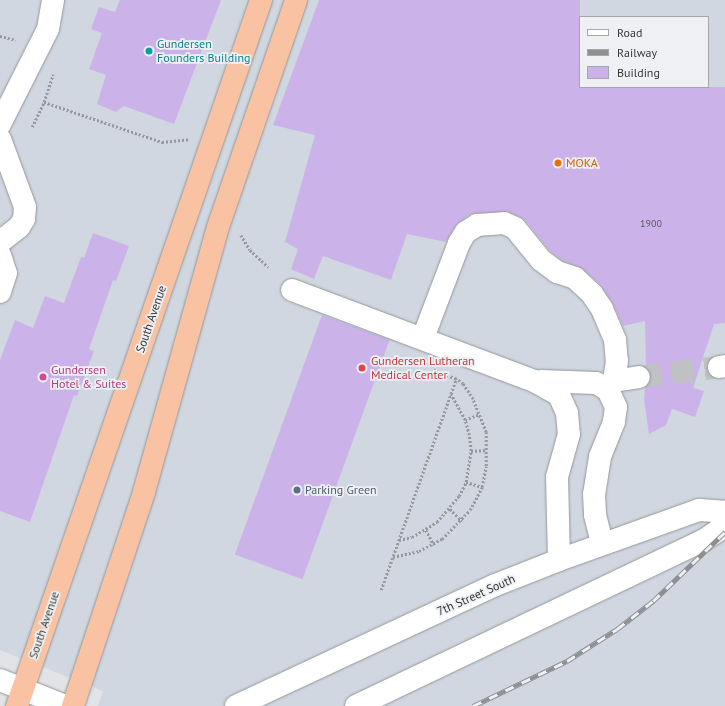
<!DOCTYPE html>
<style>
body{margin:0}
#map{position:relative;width:725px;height:706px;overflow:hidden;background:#e1e3e6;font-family:"PT Sans",sans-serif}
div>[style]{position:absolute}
.built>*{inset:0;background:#d0d7e0}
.building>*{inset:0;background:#cbb3e9;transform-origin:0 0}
.minor-tunnel>*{height:22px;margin-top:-11px;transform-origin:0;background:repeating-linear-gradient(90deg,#bfc1c3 0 22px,transparent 0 33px)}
.path>*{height:2.5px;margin-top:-1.25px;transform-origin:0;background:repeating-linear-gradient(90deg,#96989a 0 2px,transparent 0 4px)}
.roads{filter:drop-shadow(0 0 1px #949699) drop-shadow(0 0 1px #949699)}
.minor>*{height:22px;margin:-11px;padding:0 11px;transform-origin:11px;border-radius:11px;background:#fff}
.highway>*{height:22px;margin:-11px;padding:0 11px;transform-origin:11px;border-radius:11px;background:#f8c2a3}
.rail>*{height:4.5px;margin-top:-2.25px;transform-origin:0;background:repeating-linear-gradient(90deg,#eef0f3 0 9px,#8e8f91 0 18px);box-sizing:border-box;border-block:1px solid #8e8f91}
.dots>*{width:11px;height:11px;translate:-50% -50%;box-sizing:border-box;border:2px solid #eef0f3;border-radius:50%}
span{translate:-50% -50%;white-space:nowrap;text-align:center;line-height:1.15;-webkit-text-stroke:3.5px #eef0f3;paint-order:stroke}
.number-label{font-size:10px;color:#5b5664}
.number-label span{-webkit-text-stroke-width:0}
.culture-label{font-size:12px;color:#0d838f}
.left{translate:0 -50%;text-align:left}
.food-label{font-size:12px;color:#c56008}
.street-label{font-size:12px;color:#363738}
.health-label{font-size:12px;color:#be3a42}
.hotel-label{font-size:12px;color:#b23c85}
.service-label{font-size:12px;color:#4e5e75}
.legend{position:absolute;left:579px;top:16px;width:130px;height:72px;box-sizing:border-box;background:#eef0f3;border:1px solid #a4a6a8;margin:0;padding:5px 7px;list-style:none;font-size:12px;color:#363738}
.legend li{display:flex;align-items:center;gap:8px;height:20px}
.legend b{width:20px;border:1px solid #a4a6a8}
</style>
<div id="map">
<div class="built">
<i style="clip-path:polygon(evenodd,0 0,725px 0,725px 706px,98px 706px,103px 691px,0 650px,0 0,580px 17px,708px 17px,708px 87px,580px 87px,580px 17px)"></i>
</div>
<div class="building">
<i style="clip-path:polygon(120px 0,221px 0,174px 124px,124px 106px,116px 112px,97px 104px,106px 75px,89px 69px,102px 33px,91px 29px,99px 7px,115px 12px)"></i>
<i style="clip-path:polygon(319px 0,580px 0,580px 87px,725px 87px,725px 323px,714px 324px,693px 388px,704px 391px,695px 417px,672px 409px,666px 425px,649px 434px,644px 399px,645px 387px,650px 382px,651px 375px,646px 367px,645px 321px,623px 326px,613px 304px,601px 285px,583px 269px,563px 261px,550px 251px,525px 220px,509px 212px,470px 214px,456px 225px,446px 242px,407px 234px,391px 280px,323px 256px,314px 279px,291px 269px,298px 249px,285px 242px,315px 135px,273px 125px)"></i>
<i style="clip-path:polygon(93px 233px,129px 246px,116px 281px,113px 280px,89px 349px,94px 351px,77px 396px,74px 395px,30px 522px,0 511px,0 360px,15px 320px,33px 328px,45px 296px,64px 303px,81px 257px,84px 258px)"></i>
<i style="left:322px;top:315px;width:72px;height:255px;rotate:20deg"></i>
</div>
<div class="minor-tunnel">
<i style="left:639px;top:377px;width:81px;rotate:-7.1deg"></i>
</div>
<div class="path">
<i style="left:0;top:36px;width:16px;rotate:14deg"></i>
<i style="left:44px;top:102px;width:125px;rotate:18.7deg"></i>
<i style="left:162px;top:142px;width:27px;rotate:-6deg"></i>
<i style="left:32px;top:127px;width:28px;rotate:-64deg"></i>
<i style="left:44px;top:102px;width:29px;rotate:-72deg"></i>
<i style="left:241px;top:235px;width:17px;rotate:59deg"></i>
<i style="left:250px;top:250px;width:25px;rotate:43deg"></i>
<i style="left:465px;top:420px;width:16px;rotate:-22deg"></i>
<i style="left:471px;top:451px;width:16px;rotate:-4deg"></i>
<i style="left:466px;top:482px;width:17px;rotate:17deg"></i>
<i style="left:450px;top:509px;width:17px;rotate:45deg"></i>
<i style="left:426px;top:530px;width:17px;rotate:62deg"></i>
<i style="left:399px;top:540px;width:13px;rotate:-13deg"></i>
<i style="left:412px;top:537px;width:29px;rotate:-31deg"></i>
<i style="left:437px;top:522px;width:34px;rotate:-50deg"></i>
<i style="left:459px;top:496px;width:16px;rotate:-63deg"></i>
<i style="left:466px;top:482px;width:31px;rotate:-81deg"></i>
<i style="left:471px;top:451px;width:16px;rotate:-97deg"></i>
<i style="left:469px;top:435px;width:16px;rotate:-105deg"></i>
<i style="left:465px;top:420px;width:29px;rotate:-119deg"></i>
<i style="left:393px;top:557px;width:27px;rotate:-13deg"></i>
<i style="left:419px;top:551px;width:26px;rotate:-28deg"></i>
<i style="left:442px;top:539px;width:40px;rotate:-46deg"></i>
<i style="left:470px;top:510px;width:26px;rotate:-62deg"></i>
<i style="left:482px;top:487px;width:21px;rotate:-79deg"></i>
<i style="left:486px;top:466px;width:34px;rotate:-90deg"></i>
<i style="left:486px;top:432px;width:35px;rotate:-112deg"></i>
<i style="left:473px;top:399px;width:18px;rotate:-124deg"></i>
<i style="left:463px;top:384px;width:9px;rotate:-144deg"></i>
<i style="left:381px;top:590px;width:224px;rotate:-70.4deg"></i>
<i style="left:456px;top:379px;width:22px;rotate:-159deg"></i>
<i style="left:435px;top:371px;width:3px;rotate:-72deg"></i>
</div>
<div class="roads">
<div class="minor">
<i style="left:0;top:124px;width:106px;rotate:-63.2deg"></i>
<i style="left:48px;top:29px;width:29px;rotate:-80deg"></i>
<i style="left:0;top:139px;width:72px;rotate:69.8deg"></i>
<i style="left:25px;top:207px;width:12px;rotate:95deg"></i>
<i style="left:24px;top:219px;width:9px;rotate:122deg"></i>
<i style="left:19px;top:227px;width:24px;rotate:142deg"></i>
<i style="left:0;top:255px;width:19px;rotate:72deg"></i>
<i style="left:6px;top:273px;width:20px;rotate:108deg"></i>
<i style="left:292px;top:290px;width:259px;rotate:20.6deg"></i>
<i style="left:534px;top:381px;width:29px;rotate:29deg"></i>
<i style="left:559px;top:395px;width:20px;rotate:66deg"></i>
<i style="left:567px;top:413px;width:21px;rotate:85deg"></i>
<i style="left:569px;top:434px;width:45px;rotate:105.6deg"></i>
<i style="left:557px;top:477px;width:83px;rotate:88.6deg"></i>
<i style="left:423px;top:338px;width:102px;rotate:-69.2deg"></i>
<i style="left:459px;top:243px;width:13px;rotate:-58deg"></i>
<i style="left:466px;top:232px;width:13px;rotate:-32deg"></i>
<i style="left:477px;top:225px;width:27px;rotate:-4deg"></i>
<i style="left:504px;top:223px;width:12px;rotate:24deg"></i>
<i style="left:515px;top:228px;width:41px;rotate:50.9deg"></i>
<i style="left:541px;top:260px;width:20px;rotate:37deg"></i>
<i style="left:557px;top:272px;width:19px;rotate:18deg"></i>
<i style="left:575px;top:278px;width:23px;rotate:43deg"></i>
<i style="left:592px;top:294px;width:18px;rotate:56deg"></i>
<i style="left:602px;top:309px;width:34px;rotate:67deg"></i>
<i style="left:615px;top:340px;width:21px;rotate:85deg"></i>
<i style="left:617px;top:361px;width:20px;rotate:99deg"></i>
<i style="left:614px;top:381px;width:11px;rotate:124deg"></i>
<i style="left:719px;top:367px;width:6px;rotate:-9deg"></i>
<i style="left:541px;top:381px;width:55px;rotate:2.1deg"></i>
<i style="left:596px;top:383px;width:14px;rotate:30deg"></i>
<i style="left:608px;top:390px;width:19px;rotate:65deg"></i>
<i style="left:616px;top:407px;width:15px;rotate:98deg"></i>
<i style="left:614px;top:422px;width:38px;rotate:112deg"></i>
<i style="left:600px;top:457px;width:37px;rotate:99deg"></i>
<i style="left:594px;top:494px;width:21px;rotate:87deg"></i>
<i style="left:595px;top:515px;width:29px;rotate:76deg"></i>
<i style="left:614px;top:381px;width:25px;rotate:-9deg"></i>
<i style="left:0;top:680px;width:70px;rotate:21.8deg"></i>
<i style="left:236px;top:706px;width:284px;rotate:-25deg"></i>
<i style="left:493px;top:586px;width:71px;rotate:-21.5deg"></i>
<i style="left:559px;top:560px;width:149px;rotate:-19.7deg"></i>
<i style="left:699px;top:510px;width:26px;rotate:4deg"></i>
<i style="left:356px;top:706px;width:386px;rotate:-25.5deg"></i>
<i style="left:704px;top:540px;width:25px;rotate:-34deg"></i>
</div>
<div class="highway">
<i style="left:17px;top:706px;width:747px;rotate:-70.93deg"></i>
<i style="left:73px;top:706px;width:225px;rotate:-71.6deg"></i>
<i style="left:144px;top:492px;width:275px;rotate:-74.4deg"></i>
<i style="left:218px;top:227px;width:240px;rotate:-71deg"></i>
</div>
</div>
<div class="rail">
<i style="left:473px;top:706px;width:104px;rotate:-25.6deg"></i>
<i style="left:567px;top:661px;width:59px;rotate:-32.6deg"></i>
<i style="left:617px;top:629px;width:46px;rotate:-37.9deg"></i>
<i style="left:653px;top:601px;width:100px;rotate:-43.8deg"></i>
</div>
<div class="dots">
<i style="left:149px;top:51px;background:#0f9aa8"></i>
<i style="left:558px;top:163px;background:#e8710a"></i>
<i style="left:362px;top:368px;background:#e0444e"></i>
<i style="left:43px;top:377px;background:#d1479c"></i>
<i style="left:297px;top:490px;background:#5c6f8a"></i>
</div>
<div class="number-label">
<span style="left:651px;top:224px">1900</span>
</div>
<div class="culture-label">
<span class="left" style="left:157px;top:51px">Gundersen<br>Founders Building</span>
</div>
<div class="food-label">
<span class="left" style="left:566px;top:163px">MOKA</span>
</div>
<div class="street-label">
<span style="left:151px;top:319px;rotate:-71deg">South Avenue</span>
<span style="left:476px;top:595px;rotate:-24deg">7th Street South</span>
<span style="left:44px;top:625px;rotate:-71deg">South Avenue</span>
</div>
<div class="health-label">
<span class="left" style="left:371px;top:368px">Gundersen Lutheran<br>Medical Center</span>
</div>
<div class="hotel-label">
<span class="left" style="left:51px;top:377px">Gundersen<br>Hotel &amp; Suites</span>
</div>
<div class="service-label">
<span class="left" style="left:305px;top:490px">Parking Green</span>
</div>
<ul class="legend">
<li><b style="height:5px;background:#fff"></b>Road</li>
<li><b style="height:5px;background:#8e8f91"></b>Railway</li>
<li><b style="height:11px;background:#cbb3e9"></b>Building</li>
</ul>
</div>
